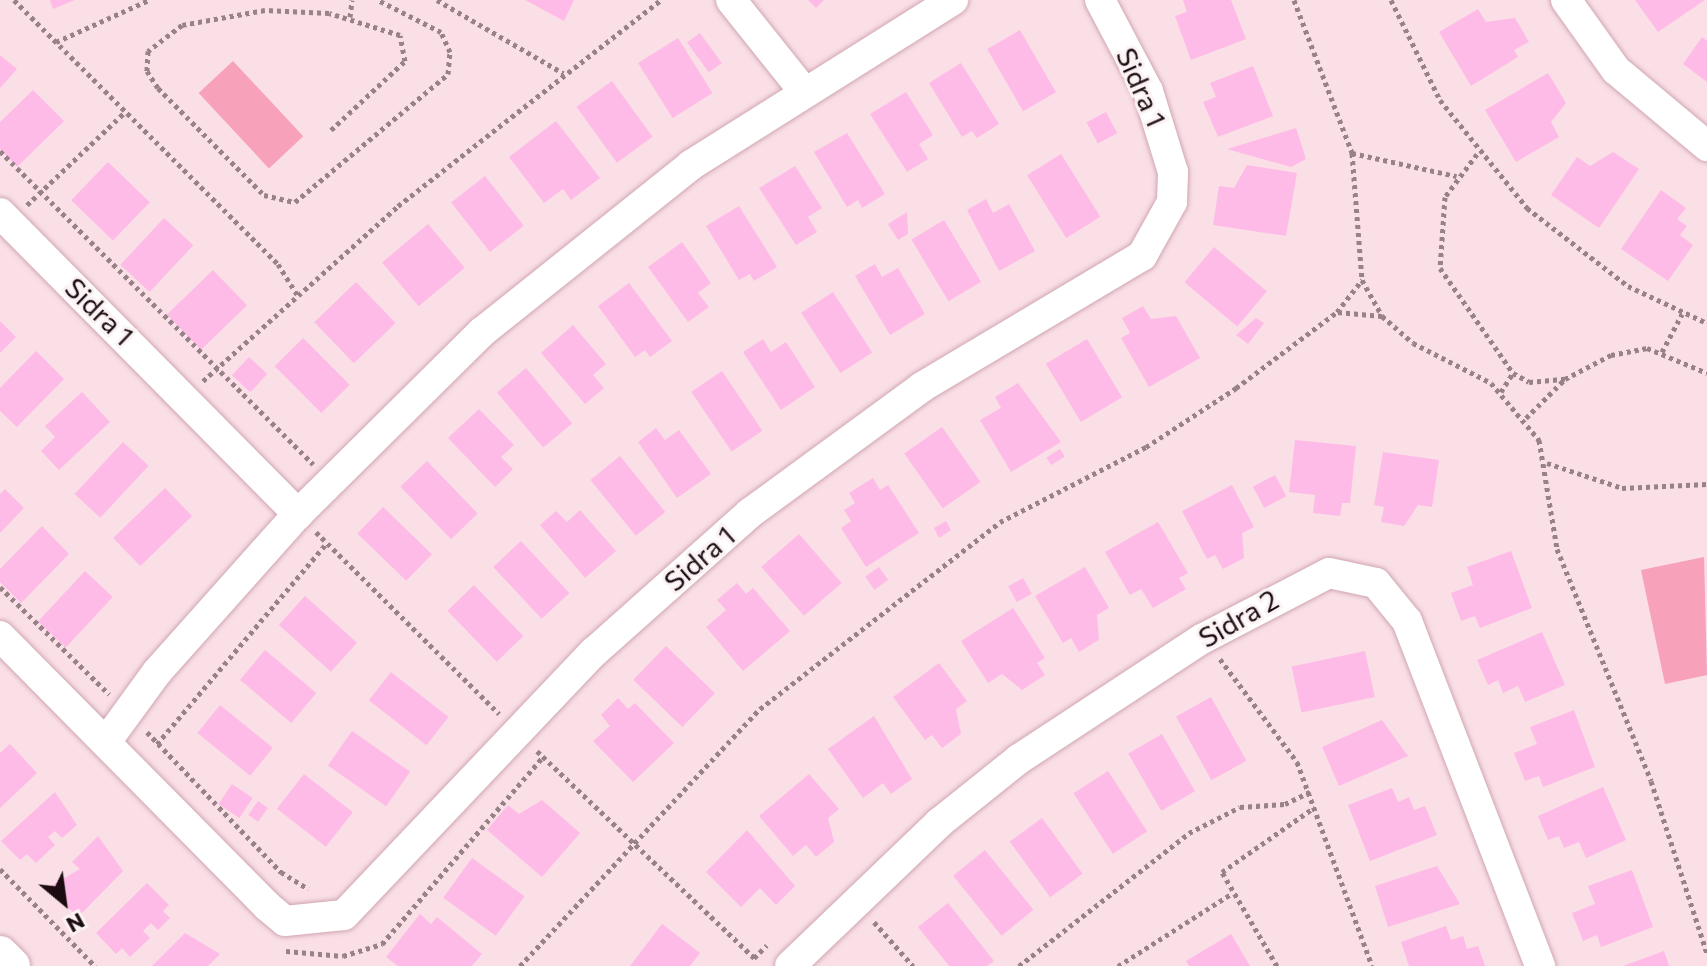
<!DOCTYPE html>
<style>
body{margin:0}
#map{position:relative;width:1707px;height:966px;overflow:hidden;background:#fadfe6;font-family:Commissioner,sans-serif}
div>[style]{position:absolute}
.green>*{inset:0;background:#f7a1bb;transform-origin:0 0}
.building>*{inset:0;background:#ffbbe7;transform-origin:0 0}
.path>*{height:5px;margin-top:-2.5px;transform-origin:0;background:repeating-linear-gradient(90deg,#978288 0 4px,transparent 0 8px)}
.roads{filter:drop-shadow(0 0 2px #d0a6b2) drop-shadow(0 0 2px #d0a6b2)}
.minor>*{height:30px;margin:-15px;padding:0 15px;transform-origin:15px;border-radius:15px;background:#fff}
.tertiary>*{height:36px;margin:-18px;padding:0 18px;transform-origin:18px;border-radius:18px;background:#fff}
span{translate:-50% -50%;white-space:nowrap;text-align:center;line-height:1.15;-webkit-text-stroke:6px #fbf2f4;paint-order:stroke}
.street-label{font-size:28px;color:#1a0c10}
.north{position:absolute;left:24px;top:862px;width:80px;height:80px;-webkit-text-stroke:6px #fbf2f4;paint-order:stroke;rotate:151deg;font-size:22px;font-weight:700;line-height:32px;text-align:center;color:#1a0c10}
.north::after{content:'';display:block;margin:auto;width:28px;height:36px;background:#1a0c10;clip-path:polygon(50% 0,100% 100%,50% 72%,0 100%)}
</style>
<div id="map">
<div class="green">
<i style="left:233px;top:61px;width:103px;height:47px;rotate:47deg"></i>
<i style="clip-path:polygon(1704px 557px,1707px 675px,1665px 684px,1641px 570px)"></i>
</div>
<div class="building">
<i style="clip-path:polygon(50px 0,75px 0,53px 9px)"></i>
<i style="clip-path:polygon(525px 0,574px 0,564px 21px)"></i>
<i style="clip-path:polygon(808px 0,824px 0,816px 8px)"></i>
<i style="clip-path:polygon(1183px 0,1231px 0,1246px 39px,1191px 60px,1175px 16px,1187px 12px)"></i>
<i style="clip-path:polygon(1635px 0,1705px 0,1658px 32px)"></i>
<i style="clip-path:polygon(1478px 9px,1486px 22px,1515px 18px,1529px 42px,1514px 50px,1518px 57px,1471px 86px,1439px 32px)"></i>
<i style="left:1020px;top:30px;width:72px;height:38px;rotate:60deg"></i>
<i style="left:700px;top:33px;width:37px;height:16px;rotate:54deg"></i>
<i style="clip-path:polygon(1702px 37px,1707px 41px,1707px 82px,1683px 64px)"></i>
<i style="left:678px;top:38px;width:65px;height:47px;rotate:58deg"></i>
<i style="clip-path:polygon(0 55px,17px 69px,0 88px)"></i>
<i style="clip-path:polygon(961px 63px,999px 124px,977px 138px,972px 131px,962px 137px,929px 83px)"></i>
<i style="clip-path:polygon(1253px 66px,1273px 116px,1218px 137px,1203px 102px,1216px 97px,1210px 83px)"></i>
<i style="clip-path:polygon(1548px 73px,1566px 103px,1551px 122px,1559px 137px,1516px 162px,1485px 110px)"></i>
<i style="left:612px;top:81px;width:69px;height:44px;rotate:54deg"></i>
<i style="clip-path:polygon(33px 90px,64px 121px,17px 167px,0 149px,0 122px)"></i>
<i style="clip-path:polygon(906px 92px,933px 135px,919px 144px,928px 159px,907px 172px,870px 114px)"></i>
<i style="left:1106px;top:112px;width:24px;height:22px;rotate:62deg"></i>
<i style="clip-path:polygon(556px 121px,600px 178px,571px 200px,563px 189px,544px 203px,509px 157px)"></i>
<i style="clip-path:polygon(1296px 128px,1306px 159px,1291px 167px,1227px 149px)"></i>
<i style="clip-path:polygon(847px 133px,885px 194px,862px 208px,858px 200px,847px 207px,814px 152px)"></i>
<i style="clip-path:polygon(1613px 152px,1639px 169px,1599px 228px,1551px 195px,1577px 157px,1590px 166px)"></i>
<i style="left:1061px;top:154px;width:74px;height:40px;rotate:58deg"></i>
<i style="left:108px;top:162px;width:58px;height:53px;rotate:44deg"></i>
<i style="clip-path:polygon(1247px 165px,1297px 173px,1286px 236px,1213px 225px,1219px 186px,1234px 188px)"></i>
<i style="clip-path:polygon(795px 166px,822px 208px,808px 217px,817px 232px,796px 245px,759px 188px)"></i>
<i style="left:485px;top:176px;width:63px;height:43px;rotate:52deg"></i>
<i style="clip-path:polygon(1661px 190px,1686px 208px,1677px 219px,1687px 226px,1680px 235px,1693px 245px,1668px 281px,1621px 249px)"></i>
<i style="clip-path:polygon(986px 199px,993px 213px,1009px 204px,1035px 251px,999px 271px,967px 210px)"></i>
<i style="clip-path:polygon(739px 206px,777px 267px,754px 281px,750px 274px,739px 280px,706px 226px)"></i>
<i style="clip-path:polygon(907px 212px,908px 234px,898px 240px,888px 224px)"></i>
<i style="left:164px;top:218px;width:40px;height:64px;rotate:43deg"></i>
<i style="left:944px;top:220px;width:72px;height:38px;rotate:59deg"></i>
<i style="left:428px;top:224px;width:57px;height:60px;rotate:50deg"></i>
<i style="clip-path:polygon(682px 242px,711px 283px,698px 293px,709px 307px,688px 322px,648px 267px)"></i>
<i style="left:1214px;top:247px;width:69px;height:46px;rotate:40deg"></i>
<i style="clip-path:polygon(875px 264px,882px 277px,898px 268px,925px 314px,890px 335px,855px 276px)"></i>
<i style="left:213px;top:270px;width:49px;height:64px;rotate:46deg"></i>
<i style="left:356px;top:282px;width:57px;height:58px;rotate:46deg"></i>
<i style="clip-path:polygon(629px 283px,672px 341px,650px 357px,645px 350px,635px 357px,598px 306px)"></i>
<i style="left:833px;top:292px;width:72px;height:38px;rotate:57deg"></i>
<i style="clip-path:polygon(1143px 306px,1151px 319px,1176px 316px,1200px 358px,1149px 387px,1121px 338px,1130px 333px,1122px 318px)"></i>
<i style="clip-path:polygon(1256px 318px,1264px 323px,1248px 344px,1236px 335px)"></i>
<i style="clip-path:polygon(0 321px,16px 337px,0 353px)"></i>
<i style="clip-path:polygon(573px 325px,606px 364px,593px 375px,604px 388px,585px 404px,541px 353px)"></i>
<i style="left:303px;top:338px;width:66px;height:40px;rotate:45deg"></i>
<i style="clip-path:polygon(763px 339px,771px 352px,786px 342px,815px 387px,781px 410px,743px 352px)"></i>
<i style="left:1087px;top:339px;width:68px;height:48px;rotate:59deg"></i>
<i style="clip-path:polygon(36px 351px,64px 379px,17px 427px,0 411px,0 388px)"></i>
<i style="left:249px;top:357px;width:25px;height:25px;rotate:43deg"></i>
<i style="left:526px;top:368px;width:72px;height:38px;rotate:50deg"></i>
<i style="left:722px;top:371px;width:72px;height:37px;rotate:56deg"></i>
<i style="clip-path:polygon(1018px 383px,1061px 442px,1011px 472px,980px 420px,1001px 408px,995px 397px)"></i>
<i style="clip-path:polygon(82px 392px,110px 422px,59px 470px,41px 451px,55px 437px,45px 426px)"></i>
<i style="clip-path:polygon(479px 409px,514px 445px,501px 457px,513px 469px,495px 487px,448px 438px)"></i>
<i style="left:942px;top:427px;width:67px;height:46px;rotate:55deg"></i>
<i style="clip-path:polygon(656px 428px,665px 440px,679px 430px,711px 474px,677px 498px,638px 442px)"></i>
<i style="clip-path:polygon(1295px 440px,1356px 446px,1350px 503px,1342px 503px,1340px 516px,1313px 513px,1315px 495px,1289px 492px)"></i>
<i style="left:123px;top:442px;width:35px;height:71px;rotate:43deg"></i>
<i style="left:1060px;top:449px;width:9px;height:16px;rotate:58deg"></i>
<i style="clip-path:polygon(1383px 452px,1439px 460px,1432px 507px,1418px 505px,1404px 526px,1381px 522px,1384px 507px,1374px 505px)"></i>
<i style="left:620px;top:456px;width:72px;height:38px;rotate:51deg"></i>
<i style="left:427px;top:461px;width:73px;height:37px;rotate:46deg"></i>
<i style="left:1275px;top:475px;width:24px;height:25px;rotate:62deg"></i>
<i style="clip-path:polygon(873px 478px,880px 490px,888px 485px,919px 533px,866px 567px,841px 528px,851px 521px,844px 510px,855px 503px,849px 493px)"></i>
<i style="clip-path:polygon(1232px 485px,1254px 527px,1242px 533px,1244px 558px,1223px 569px,1215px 555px,1207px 559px,1182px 511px)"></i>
<i style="left:165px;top:488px;width:39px;height:72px;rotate:46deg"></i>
<i style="clip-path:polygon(5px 489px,24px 508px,0 533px,0 494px)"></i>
<i style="left:383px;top:507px;width:68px;height:37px;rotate:44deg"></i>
<i style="clip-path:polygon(580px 510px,616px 551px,585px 578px,540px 525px,556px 511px,567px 522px)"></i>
<i style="clip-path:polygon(946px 521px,951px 530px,939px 538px,934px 528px)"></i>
<i style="clip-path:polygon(1158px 522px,1188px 573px,1179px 578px,1186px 589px,1153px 608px,1141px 589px,1130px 595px,1105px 552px)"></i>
<i style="clip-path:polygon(42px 526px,69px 554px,21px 603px,0 582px,0 569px)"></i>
<i style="left:799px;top:534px;width:65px;height:50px;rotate:49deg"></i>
<i style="left:521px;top:541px;width:71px;height:38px;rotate:47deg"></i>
<i style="clip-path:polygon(1511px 551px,1532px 608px,1480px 628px,1475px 616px,1461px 621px,1451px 593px,1473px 585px,1467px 567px)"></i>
<i style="left:879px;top:567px;width:16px;height:17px;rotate:55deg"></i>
<i style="clip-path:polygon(1085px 567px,1109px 608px,1097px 615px,1099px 640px,1079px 652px,1071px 638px,1063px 643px,1035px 596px)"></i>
<i style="left:85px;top:571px;width:38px;height:69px;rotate:43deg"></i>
<i style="left:1023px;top:578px;width:18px;height:17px;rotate:61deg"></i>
<i style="clip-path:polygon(737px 583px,746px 594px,753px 588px,790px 631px,743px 671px,706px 627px,726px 610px,717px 600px)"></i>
<i style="left:474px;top:585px;width:71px;height:37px;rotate:46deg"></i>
<i style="left:305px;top:596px;width:70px;height:39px;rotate:42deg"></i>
<i style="clip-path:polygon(1013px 608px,1045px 658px,1037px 663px,1045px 675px,1022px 690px,1002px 674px,988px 683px,961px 641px)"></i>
<i style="clip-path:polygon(1542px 632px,1565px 685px,1525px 702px,1518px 686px,1503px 693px,1498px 680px,1488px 685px,1477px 660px)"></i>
<i style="left:666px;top:646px;width:68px;height:47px;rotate:44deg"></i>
<i style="left:265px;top:650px;width:67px;height:39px;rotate:40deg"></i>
<i style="left:1365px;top:651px;width:47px;height:75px;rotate:78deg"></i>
<i style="clip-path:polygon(939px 663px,967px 701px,956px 709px,961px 734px,942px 748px,932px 735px,925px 740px,893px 697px)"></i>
<i style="left:391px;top:672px;width:73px;height:36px;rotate:38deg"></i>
<i style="left:1211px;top:697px;width:73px;height:40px;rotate:61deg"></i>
<i style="clip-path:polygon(618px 698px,628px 709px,635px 703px,674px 743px,633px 782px,593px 741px,610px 726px,601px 715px)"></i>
<i style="left:220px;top:705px;width:68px;height:36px;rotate:39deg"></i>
<i style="clip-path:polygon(1574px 710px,1595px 767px,1543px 787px,1539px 776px,1525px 781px,1514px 753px,1537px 744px,1530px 727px)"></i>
<i style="clip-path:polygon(874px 716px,912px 779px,891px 794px,883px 783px,863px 798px,828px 749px)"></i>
<i style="clip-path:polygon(1382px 720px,1408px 756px,1339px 786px,1322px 747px)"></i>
<i style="left:352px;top:731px;width:71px;height:42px;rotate:35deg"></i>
<i style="left:1162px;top:734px;width:66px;height:39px;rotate:60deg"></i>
<i style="clip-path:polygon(10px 744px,37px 773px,0 808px,0 753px)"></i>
<i style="left:1108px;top:771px;width:72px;height:41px;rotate:57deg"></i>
<i style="left:304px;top:774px;width:62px;height:44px;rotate:38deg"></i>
<i style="clip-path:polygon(809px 774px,839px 809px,828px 818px,834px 842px,816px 857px,806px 845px,793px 856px,759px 816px)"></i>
<i style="left:232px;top:784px;width:25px;height:24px;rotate:34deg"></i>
<i style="clip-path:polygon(1603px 787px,1626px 840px,1586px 858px,1579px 842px,1564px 848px,1559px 836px,1548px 840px,1538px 816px)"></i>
<i style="clip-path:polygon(1392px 788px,1398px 802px,1409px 797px,1414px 810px,1425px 806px,1437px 835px,1370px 861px,1348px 805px)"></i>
<i style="clip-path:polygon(55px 792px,77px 825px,62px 838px,55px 831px,48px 837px,55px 845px,36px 863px,27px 854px,20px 860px,1px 841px)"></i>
<i style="clip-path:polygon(542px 800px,580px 833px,542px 877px,487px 830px,508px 805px,519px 814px)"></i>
<i style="left:258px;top:801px;width:12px;height:17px;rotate:35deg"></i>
<i style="left:1042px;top:818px;width:69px;height:40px;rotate:54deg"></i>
<i style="clip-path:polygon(747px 830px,795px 886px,776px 905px,760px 888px,741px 907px,706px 872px)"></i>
<i style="clip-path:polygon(98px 836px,123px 871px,78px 917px,47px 888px,80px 869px,72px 862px)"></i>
<i style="left:985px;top:850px;width:77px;height:41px;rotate:51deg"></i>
<i style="left:472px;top:858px;width:65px;height:49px;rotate:36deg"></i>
<i style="clip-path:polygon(1437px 866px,1460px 904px,1388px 927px,1375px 886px)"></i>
<i style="clip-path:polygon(1632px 870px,1653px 927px,1601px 947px,1597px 935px,1583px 941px,1572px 913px,1595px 904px,1588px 886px)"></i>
<i style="clip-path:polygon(147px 883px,169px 905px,163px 911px,170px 918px,158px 930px,151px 923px,143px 931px,150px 938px,130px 957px,122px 948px,116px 954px,96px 933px)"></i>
<i style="clip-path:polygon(948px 903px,994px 961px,987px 966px,949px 966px,918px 927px)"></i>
<i style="clip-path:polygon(420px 914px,431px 924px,437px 917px,482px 954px,472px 966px,398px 966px,386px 957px)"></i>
<i style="clip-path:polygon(662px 924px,700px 953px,690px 966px,630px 966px)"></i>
<i style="clip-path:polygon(1446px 926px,1451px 940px,1463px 936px,1467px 949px,1478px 946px,1485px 966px,1409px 966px,1401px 942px)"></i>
<i style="clip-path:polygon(185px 933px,220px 954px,208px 966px,152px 966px)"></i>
<i style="clip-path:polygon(1231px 934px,1250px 966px,1189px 966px,1186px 961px)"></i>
<i style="clip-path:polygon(1664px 951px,1669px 966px,1623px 966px)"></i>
</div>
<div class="path">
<i style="left:14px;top:0;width:373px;rotate:45deg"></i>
<i style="left:278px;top:264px;width:36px;rotate:58deg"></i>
<i style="left:437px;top:0;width:146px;rotate:30.1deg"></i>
<i style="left:1294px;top:0;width:164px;rotate:69.2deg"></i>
<i style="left:1352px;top:153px;width:127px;rotate:85.5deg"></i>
<i style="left:1391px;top:0;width:111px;rotate:63.9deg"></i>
<i style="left:1440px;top:100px;width:139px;rotate:51.1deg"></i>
<i style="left:1527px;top:208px;width:128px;rotate:37.7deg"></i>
<i style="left:1628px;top:286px;width:87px;rotate:25.1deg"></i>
<i style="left:350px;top:17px;width:17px;rotate:-83deg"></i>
<i style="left:56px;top:42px;width:102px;rotate:-24.3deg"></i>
<i style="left:331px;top:130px;width:101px;rotate:-43deg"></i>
<i style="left:405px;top:61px;width:26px;rotate:-101deg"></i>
<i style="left:400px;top:35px;width:74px;rotate:-162.8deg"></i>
<i style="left:329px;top:13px;width:64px;rotate:-177.3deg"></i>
<i style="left:265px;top:10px;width:84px;rotate:169.8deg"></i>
<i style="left:182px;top:25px;width:43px;rotate:142.6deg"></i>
<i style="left:148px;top:51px;width:20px;rotate:93deg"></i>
<i style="left:147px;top:71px;width:20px;rotate:57deg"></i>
<i style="left:158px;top:88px;width:151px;rotate:45.3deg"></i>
<i style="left:264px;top:195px;width:32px;rotate:13deg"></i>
<i style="left:295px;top:202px;width:199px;rotate:-39.9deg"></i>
<i style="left:448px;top:74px;width:22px;rotate:-85deg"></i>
<i style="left:450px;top:52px;width:22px;rotate:-114deg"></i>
<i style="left:441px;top:32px;width:71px;rotate:-153.1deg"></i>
<i style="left:0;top:151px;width:443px;rotate:45deg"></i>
<i style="left:1352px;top:153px;width:107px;rotate:12.5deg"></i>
<i style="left:1477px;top:154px;width:54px;rotate:126.7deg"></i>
<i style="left:1445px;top:197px;width:71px;rotate:94deg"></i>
<i style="left:1440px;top:268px;width:128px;rotate:55.2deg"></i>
<i style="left:1513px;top:373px;width:18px;rotate:29deg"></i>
<i style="left:1529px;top:382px;width:36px;rotate:-5deg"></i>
<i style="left:27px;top:205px;width:135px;rotate:-43.5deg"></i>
<i style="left:1382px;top:316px;width:41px;rotate:41.1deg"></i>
<i style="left:1413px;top:343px;width:88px;rotate:27.1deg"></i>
<i style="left:1491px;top:383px;width:75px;rotate:49.9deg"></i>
<i style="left:1539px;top:440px;width:110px;rotate:80.6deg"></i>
<i style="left:1557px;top:549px;width:250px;rotate:67.9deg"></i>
<i style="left:1651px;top:781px;width:181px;rotate:72deg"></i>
<i style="left:1662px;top:352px;width:43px;rotate:-62.2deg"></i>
<i style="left:203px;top:381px;width:262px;rotate:-41.9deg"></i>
<i style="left:398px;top:206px;width:334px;rotate:-38.1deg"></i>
<i style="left:1501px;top:392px;width:22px;rotate:-58deg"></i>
<i style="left:1526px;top:418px;width:55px;rotate:-45deg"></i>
<i style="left:1565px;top:379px;width:52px;rotate:-27.6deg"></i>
<i style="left:1611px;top:355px;width:37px;rotate:-11deg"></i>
<i style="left:1647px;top:348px;width:65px;rotate:22.6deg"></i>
<i style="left:1547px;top:463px;width:79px;rotate:18.4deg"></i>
<i style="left:1622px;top:488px;width:85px;rotate:-2.7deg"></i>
<i style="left:316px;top:532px;width:258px;rotate:44.8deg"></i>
<i style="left:0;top:587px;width:153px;rotate:44.5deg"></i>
<i style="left:1220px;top:659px;width:129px;rotate:53.2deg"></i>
<i style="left:1297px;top:762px;width:217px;rotate:69.8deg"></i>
<i style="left:147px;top:732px;width:194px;rotate:46.3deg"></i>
<i style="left:281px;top:872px;width:32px;rotate:32deg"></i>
<i style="left:157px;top:744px;width:263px;rotate:-49.8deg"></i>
<i style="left:537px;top:751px;width:300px;rotate:43.6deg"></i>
<i style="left:754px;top:958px;width:18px;rotate:-45deg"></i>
<i style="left:0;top:869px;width:136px;rotate:45.6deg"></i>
<i style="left:874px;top:922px;width:59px;rotate:48.4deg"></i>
<i style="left:286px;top:951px;width:57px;rotate:5deg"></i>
<i style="left:343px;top:956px;width:41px;rotate:-17.1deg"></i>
<i style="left:382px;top:944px;width:247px;rotate:-49.3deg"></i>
<i style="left:520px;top:966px;width:352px;rotate:-47deg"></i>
<i style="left:760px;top:709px;width:304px;rotate:-37.9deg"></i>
<i style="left:1000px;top:522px;width:164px;rotate:-27.2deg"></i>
<i style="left:1146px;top:447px;width:108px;rotate:-33.2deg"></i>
<i style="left:1236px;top:388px;width:126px;rotate:-37deg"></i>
<i style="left:1337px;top:312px;width:41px;rotate:-52deg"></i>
<i style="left:1362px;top:280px;width:41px;rotate:60.9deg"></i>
<i style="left:1382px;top:316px;width:45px;rotate:-174.9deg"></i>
<i style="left:1019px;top:966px;width:216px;rotate:-38deg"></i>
<i style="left:1189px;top:833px;width:57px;rotate:-27deg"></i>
<i style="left:1240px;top:807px;width:45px;rotate:-3.8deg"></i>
<i style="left:1285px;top:804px;width:28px;rotate:-26deg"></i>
<i style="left:1118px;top:966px;width:134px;rotate:-32.5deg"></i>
<i style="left:1277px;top:966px;width:109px;rotate:-120.3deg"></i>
<i style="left:1222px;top:872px;width:113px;rotate:-35deg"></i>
</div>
<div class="roads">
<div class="minor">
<i style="left:731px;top:0;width:114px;rotate:51.4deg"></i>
<i style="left:1566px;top:0;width:86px;rotate:54.5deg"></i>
<i style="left:1616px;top:70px;width:119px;rotate:39.9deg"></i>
<i style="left:0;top:213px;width:424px;rotate:45.3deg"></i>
<i style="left:0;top:636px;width:380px;rotate:45.3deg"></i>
<i style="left:267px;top:906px;width:23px;rotate:40deg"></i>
<i style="left:285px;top:921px;width:59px;rotate:-5.8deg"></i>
<i style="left:344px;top:915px;width:363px;rotate:-46.5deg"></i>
<i style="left:594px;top:652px;width:209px;rotate:-41.7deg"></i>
<i style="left:750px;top:513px;width:213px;rotate:-36.2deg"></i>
<i style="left:922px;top:387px;width:256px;rotate:-30.8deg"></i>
<i style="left:1142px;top:256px;width:62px;rotate:-60.9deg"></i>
<i style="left:1172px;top:202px;width:30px;rotate:-88deg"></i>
<i style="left:1173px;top:172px;width:85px;rotate:-107.2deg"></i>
<i style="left:1148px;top:91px;width:103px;rotate:-117.8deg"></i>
<i style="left:106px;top:742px;width:87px;rotate:-53.9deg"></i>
<i style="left:157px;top:672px;width:212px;rotate:-48.3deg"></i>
<i style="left:298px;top:514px;width:259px;rotate:-44.7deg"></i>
<i style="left:482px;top:332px;width:268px;rotate:-38.6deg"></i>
<i style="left:691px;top:165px;width:310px;rotate:-32.2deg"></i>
<i style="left:790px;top:966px;width:207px;rotate:-43.8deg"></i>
<i style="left:939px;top:823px;width:102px;rotate:-38.7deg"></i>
<i style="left:1019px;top:759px;width:219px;rotate:-33.3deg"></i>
<i style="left:1202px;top:639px;width:143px;rotate:-27.5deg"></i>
<i style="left:1329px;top:573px;width:48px;rotate:12deg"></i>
<i style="left:1376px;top:583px;width:49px;rotate:50.8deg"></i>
<i style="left:1407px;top:621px;width:370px;rotate:68.9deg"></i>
</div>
<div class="tertiary">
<i style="left:0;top:954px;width:17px;rotate:45deg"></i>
</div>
</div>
<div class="street-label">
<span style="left:1142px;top:87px;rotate:66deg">Sidra 1</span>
<span style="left:100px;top:311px;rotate:44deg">Sidra 1</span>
<span style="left:699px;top:558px;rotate:-41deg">Sidra 1</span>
<span style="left:1238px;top:618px;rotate:-30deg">Sidra 2</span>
</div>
<div class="north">N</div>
</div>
